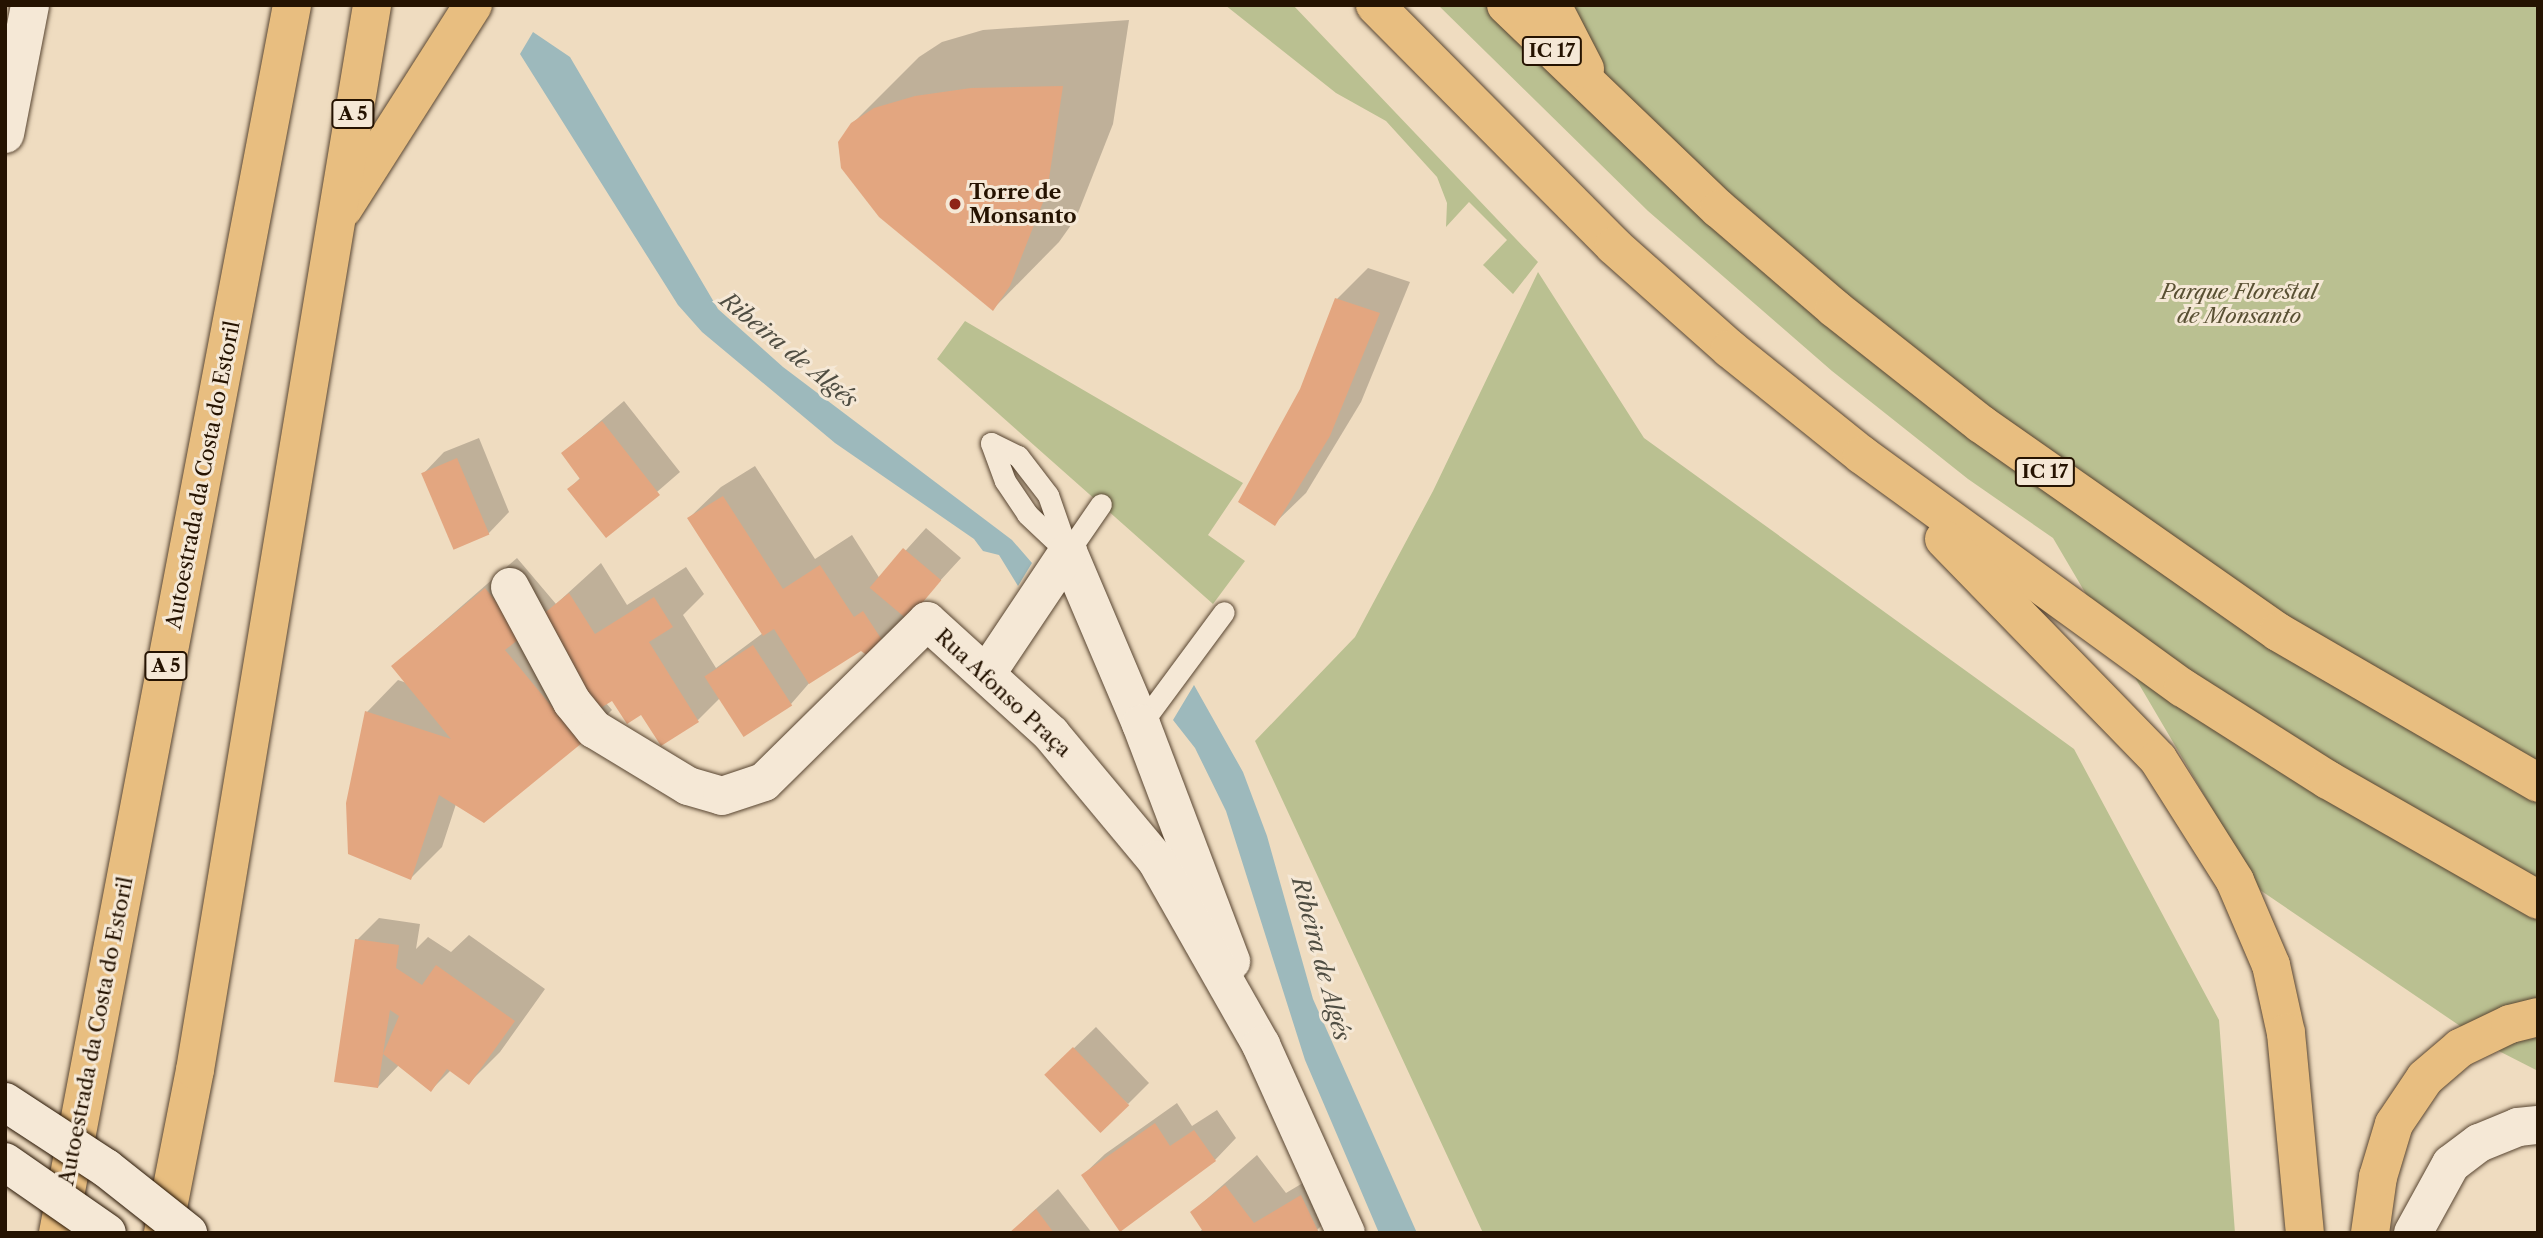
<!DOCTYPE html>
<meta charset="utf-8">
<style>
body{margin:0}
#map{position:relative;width:2543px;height:1238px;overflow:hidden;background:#efdcc0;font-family:"Libre Caslon Text",serif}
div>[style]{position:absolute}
.green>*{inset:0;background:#bac091}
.water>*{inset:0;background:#9db9bc}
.shadow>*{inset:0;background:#0003}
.building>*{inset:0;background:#e3a680;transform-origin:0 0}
.roads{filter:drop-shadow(0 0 2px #584531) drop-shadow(0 0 2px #584531)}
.lane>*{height:21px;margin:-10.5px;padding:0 10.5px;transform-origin:10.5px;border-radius:10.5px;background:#f5e8d6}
.street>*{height:38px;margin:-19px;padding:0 19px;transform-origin:19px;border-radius:19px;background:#f5e8d6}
.highway>*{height:38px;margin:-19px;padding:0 19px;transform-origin:19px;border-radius:19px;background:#e8be80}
.bridges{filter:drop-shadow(0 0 2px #251301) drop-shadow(0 0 2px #251301)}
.secondary-bridge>*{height:38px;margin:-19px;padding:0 19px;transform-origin:19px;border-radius:19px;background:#f5e8d6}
.dots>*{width:19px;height:19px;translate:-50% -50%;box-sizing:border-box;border:4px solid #f5e8d6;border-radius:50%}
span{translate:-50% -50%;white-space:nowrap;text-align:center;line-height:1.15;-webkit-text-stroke:6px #f5e8d6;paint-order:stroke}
.shield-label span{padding:2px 5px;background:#f5e8d6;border:2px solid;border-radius:5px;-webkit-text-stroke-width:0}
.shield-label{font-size:19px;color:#251301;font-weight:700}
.poi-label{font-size:21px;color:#251301;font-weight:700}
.left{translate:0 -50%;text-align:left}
.park-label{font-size:21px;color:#595033;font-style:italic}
.street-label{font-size:21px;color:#251301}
.water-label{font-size:23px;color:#4f4d42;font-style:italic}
.frame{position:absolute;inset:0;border:7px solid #251301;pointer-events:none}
</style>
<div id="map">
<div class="green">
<i style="clip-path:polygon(1225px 5px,1293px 5px,1538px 262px,1513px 294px,1483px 265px,1507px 240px,1469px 202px,1446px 227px,1447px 203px,1437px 177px,1386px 121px,1336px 93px)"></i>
<i style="clip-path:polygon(1438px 5px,2538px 5px,2538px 1071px,2491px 1047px,2260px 890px,2053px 538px,1968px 479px,1832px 371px,1648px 211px)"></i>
<i style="clip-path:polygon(1538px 272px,1644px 438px,2074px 749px,2219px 1020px,2235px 1233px,1483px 1233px,1255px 741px,1355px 637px,1433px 491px)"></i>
<i style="clip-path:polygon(965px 321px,1243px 483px,1208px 535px,1245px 561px,1213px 604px,937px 359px)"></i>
</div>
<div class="water">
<i style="clip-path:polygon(533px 32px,570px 57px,718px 309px,783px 367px,1012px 540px,1032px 563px,1018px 586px,999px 555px,983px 551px,974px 539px,835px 443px,702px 332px,678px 305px,520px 54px)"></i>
<i style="clip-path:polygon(1194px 685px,1243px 772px,1267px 836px,1313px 999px,1417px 1233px,1379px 1233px,1305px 1060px,1226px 811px,1195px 748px,1173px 720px)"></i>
</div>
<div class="shadow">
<i style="clip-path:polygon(1129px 20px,1113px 124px,1076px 218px,1059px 242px,993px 309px,852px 124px,919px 57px,942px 42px,983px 30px)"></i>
<i style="clip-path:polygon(1368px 268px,1410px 282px,1361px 402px,1306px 493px,1274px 524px,1302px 389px,1337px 299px)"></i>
<i style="clip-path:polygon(624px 401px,680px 472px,606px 536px,569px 489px,581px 477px,563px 453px)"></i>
<i style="clip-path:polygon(479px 438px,509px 512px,488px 534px,423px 474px,444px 452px)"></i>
<i style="clip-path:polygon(755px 466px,815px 559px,852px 535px,880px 579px,926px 528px,961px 558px,871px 656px,861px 648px,811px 681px,791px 704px,720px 698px,698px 720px,642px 712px,612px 698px,606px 703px,612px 710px,581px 741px,456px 804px,442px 847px,411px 878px,348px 803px,367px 712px,398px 680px,407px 683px,393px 666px,517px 558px,556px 604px,601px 563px,627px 605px,686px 567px,704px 594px,683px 615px,716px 668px,763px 633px,689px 518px,721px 487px)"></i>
<i style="clip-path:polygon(379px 918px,420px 924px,416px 949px,428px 937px,451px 952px,469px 935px,545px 989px,500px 1052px,469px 1083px,451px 1070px,431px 1090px,399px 1065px,378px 1087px,357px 940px)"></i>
<i style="clip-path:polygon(1096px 1027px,1149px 1083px,1128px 1104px,1069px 1053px)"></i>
<i style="clip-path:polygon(1177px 1103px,1192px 1126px,1217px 1110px,1236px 1138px,1215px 1160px,1083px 1175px,1105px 1154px)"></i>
<i style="clip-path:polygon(1257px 1155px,1286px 1193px,1333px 1165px,1348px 1199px,1314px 1233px,1198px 1233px,1203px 1229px,1192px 1212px)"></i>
<i style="clip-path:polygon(1058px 1189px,1092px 1233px,1011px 1233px,1030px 1214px)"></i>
</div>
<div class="building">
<i style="clip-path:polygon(1063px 86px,1047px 192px,1010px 286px,993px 311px,879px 217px,841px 168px,838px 142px,851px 123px,874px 108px,915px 96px,971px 88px)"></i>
<i style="clip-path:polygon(1335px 298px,1380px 313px,1330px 436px,1275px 526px,1238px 502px,1300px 389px)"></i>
<i style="clip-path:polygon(602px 421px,660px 495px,606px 538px,567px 489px,580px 479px,561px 453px)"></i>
<i style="left:457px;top:458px;width:83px;height:39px;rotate:67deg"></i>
<i style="clip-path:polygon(723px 496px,783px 589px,820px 565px,854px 617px,863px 611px,884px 643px,872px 659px,861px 651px,809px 684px,774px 629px,763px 636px,687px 518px)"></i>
<i style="left:903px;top:548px;width:50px;height:52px;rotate:40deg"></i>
<i style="clip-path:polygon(485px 588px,524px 635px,505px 650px,582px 743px,484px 823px,439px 795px,411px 880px,348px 854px,346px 803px,365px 711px,451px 739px,391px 666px)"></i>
<i style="clip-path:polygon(569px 593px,595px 634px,654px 597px,673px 627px,649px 642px,699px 722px,661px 746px,641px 715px,627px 724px,612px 701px,594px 712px,542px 615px)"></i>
<i style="left:753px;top:645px;width:72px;height:58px;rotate:57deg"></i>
<i style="clip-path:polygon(evenodd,355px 939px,399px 945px,396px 968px,422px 985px,436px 965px,515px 1021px,469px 1085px,447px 1069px,431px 1092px,383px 1054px,378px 1088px,334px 1082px,355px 939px,390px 1010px,399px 1016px,383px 1054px,390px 1010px)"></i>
<i style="left:1073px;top:1047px;width:81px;height:40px;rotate:46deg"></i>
<i style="clip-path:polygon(1155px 1123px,1170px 1146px,1194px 1130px,1216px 1161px,1120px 1232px,1081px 1175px)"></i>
<i style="clip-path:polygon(1225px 1185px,1254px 1223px,1301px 1195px,1319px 1233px,1204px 1233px,1190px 1212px)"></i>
<i style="clip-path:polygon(1036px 1209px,1054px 1233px,1009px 1233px)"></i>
</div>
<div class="roads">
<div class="lane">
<i style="left:991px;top:443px;width:30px;rotate:26deg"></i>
<i style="left:1018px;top:456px;width:49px;rotate:52.4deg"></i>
<i style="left:1048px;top:495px;width:60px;rotate:70.7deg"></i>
<i style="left:991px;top:443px;width:40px;rotate:69.8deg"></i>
<i style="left:1005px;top:481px;width:40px;rotate:56deg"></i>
<i style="left:1027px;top:514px;width:50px;rotate:43.4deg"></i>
<i style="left:1068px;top:552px;width:58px;rotate:-55.5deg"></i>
<i style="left:1141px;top:724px;width:139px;rotate:-53.5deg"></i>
</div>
<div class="street">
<i style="left:5px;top:134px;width:131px;rotate:-79deg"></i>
<i style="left:1068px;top:552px;width:187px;rotate:67deg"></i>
<i style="left:1141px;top:724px;width:254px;rotate:69.2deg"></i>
<i style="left:510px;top:587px;width:131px;rotate:61.7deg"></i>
<i style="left:572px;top:702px;width:35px;rotate:51deg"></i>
<i style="left:594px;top:729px;width:110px;rotate:31.2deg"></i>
<i style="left:688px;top:786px;width:35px;rotate:16deg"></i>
<i style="left:722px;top:796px;width:44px;rotate:-18.4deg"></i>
<i style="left:764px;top:782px;width:229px;rotate:-44.6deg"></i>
<i style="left:927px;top:621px;width:168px;rotate:42.3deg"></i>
<i style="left:1051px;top:734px;width:164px;rotate:50.2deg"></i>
<i style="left:1156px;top:860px;width:213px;rotate:60.4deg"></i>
<i style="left:1261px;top:1045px;width:206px;rotate:65.7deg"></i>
<i style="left:987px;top:673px;width:146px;rotate:-56.2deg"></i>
<i style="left:2413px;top:1233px;width:79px;rotate:-61.2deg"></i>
<i style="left:2451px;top:1164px;width:35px;rotate:-37deg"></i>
<i style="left:2479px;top:1143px;width:42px;rotate:-22.3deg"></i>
<i style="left:2518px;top:1127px;width:20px;rotate:-6deg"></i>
</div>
<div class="highway">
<i style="left:1375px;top:5px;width:339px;rotate:45.2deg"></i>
<i style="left:1614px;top:246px;width:155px;rotate:41.6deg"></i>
<i style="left:1730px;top:349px;width:169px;rotate:38.8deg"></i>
<i style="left:1862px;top:455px;width:397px;rotate:36deg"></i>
<i style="left:2183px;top:688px;width:172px;rotate:32.4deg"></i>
<i style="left:2328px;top:780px;width:242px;rotate:29.7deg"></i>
<i style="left:1506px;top:5px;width:295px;rotate:43.8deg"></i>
<i style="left:1719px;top:209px;width:152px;rotate:40.7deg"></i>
<i style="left:1834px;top:308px;width:187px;rotate:38.3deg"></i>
<i style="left:1981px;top:424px;width:363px;rotate:35deg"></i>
<i style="left:2278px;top:632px;width:301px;rotate:30.1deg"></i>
<i style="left:1552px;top:5px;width:72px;rotate:62.7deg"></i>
<i style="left:343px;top:209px;width:242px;rotate:-57.5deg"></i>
<i style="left:1944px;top:539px;width:307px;rotate:45.8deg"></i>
<i style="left:2158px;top:759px;width:144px;rotate:57.7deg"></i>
<i style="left:2235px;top:881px;width:91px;rotate:66.8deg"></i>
<i style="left:2271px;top:965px;width:70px;rotate:77.6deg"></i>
<i style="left:2286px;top:1033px;width:201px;rotate:84.6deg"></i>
<i style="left:58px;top:1233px;width:1250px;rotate:-79.21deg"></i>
<i style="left:163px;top:1233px;width:166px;rotate:-78.9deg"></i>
<i style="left:195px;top:1070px;width:1080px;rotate:-80.56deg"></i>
<i style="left:2370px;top:1233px;width:57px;rotate:-81.9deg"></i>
<i style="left:2378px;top:1177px;width:55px;rotate:-73.2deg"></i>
<i style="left:2394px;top:1124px;width:55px;rotate:-56deg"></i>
<i style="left:2425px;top:1078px;width:46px;rotate:-40.6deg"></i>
<i style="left:2460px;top:1048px;width:55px;rotate:-25.6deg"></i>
<i style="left:2510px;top:1024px;width:29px;rotate:-14deg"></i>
</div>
</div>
<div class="bridges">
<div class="secondary-bridge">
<i style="left:5px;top:1102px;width:121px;rotate:33.2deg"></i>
<i style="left:106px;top:1168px;width:105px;rotate:38.4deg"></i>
<i style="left:5px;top:1162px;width:124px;rotate:34.8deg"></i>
</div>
</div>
<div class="dots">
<i style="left:955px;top:204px;background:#8f2418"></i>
</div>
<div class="shield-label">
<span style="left:1552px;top:51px">IC 17</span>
<span style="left:353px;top:114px">A 5</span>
<span style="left:2045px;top:472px">IC 17</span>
<span style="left:166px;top:666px">A 5</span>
</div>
<div class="poi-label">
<span class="left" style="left:969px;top:204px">Torre de<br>Monsanto</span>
</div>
<div class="park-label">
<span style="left:2239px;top:304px">Parque Florestal<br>de Monsanto</span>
</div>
<div class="street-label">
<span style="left:203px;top:475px;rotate:-79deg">Autoestrada da Costa do Estoril</span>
<span style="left:1003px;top:693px;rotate:43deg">Rua Afonso Praça</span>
<span style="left:96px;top:1031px;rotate:-79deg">Autoestrada da Costa do Estoril</span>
</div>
<div class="water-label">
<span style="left:789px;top:350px;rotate:39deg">Ribeira de Algés</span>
<span style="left:1321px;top:959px;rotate:75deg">Ribeira de Algés</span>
</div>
<div class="frame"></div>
</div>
